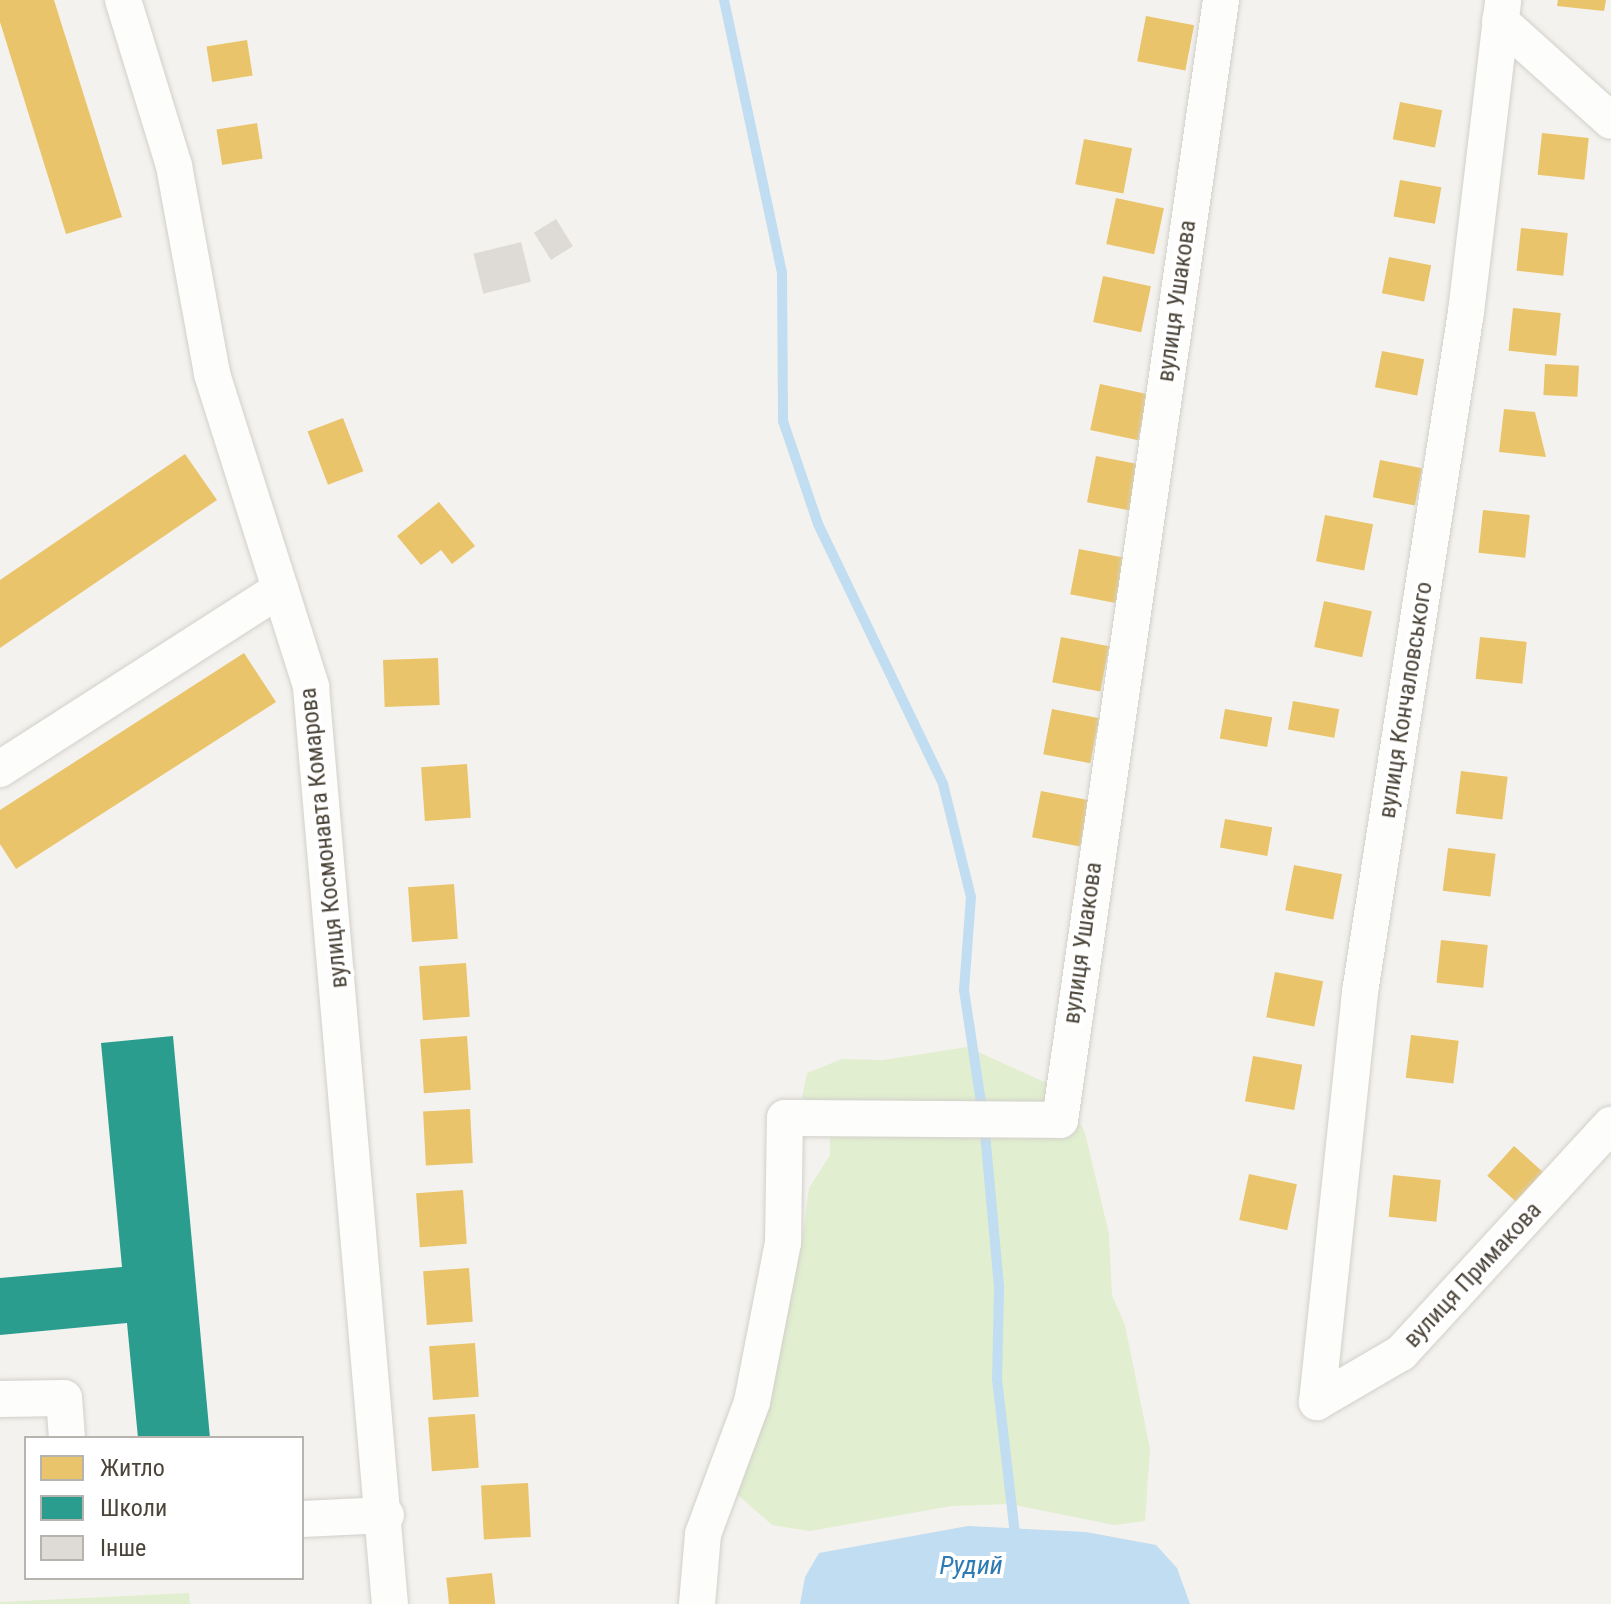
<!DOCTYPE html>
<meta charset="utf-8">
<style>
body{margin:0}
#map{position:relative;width:1611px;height:1604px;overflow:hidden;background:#f4f2ee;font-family:"Roboto Condensed",sans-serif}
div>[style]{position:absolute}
.green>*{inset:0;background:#e1eecf}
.water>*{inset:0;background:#c0ddf1}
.homes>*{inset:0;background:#e9c46a;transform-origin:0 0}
.schools>*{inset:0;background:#2a9d8f}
.stream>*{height:10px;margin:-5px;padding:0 5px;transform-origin:5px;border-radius:5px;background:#c0ddf1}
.building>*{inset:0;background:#dedbd6;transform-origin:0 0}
.roads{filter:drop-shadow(0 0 2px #d2d0cb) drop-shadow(0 0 2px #d2d0cb)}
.minor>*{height:36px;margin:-18px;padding:0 18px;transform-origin:18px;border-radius:18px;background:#fdfdfc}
span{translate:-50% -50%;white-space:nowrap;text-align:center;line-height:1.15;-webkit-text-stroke:8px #fff;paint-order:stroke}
.street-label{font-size:24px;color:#4b4439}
.water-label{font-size:26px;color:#2e7ab2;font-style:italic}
.legend{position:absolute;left:24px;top:1436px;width:280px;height:144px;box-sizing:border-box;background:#fff;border:2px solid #b7b4b0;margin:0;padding:10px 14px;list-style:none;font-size:24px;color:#4b4439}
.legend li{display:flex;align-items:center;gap:16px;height:40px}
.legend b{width:40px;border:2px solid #b7b4b0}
</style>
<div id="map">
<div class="green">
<i style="clip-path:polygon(967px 1047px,1051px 1085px,1072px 1107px,1085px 1133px,1109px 1234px,1112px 1295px,1125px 1325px,1150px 1449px,1145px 1521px,1114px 1525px,1010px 1504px,952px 1506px,810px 1531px,772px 1525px,738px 1495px,736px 1479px,802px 1242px,809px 1188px,830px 1155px,830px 1128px,820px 1111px,802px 1097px,807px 1073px,842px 1059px,883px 1060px)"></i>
<i style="clip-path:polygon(189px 1593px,190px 1604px,0 1604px,0 1602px)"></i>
</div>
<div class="water">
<i style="clip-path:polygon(968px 1526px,1086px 1532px,1156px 1545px,1177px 1568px,1190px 1604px,800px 1604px,805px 1577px,819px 1553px)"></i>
</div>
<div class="homes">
<i style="clip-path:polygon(0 0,54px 0,122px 217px,66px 234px,0 22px)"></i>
<i style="clip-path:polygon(1558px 0,1606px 0,1604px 11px,1557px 6px)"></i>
<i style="left:1146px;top:16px;width:49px;height:46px;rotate:11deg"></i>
<i style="left:247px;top:40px;width:36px;height:41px;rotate:81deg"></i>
<i style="left:1400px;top:102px;width:43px;height:38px;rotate:11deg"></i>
<i style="left:257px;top:123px;width:36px;height:41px;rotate:81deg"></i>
<i style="left:1542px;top:133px;width:47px;height:42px;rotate:6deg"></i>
<i style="left:1084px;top:139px;width:49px;height:46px;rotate:11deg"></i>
<i style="left:1400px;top:180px;width:42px;height:37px;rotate:10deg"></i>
<i style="left:1116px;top:198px;width:49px;height:47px;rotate:12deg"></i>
<i style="left:1521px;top:228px;width:47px;height:43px;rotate:6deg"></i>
<i style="left:1389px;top:257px;width:43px;height:37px;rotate:11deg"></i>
<i style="left:1103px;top:276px;width:49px;height:47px;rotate:12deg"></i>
<i style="left:1513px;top:308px;width:48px;height:43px;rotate:6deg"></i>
<i style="left:1382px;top:351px;width:43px;height:37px;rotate:11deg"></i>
<i style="left:1545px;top:364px;width:34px;height:31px;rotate:3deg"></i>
<i style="left:1100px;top:384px;width:49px;height:47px;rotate:12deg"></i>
<i style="clip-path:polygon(1504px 409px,1535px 412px,1546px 457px,1499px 452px)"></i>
<i style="left:343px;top:418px;width:57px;height:38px;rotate:69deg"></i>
<i style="clip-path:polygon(185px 454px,217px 500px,0 648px,0 580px)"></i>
<i style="left:1096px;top:456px;width:49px;height:47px;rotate:11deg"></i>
<i style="left:1380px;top:460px;width:43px;height:38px;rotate:11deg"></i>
<i style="clip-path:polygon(439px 502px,475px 546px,452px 564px,441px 550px,421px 565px,397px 536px)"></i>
<i style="left:1483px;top:510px;width:47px;height:43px;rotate:6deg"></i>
<i style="left:1325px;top:515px;width:49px;height:47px;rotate:11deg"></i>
<i style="left:1079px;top:549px;width:49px;height:46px;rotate:11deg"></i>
<i style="left:1324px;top:601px;width:49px;height:47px;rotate:12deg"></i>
<i style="left:1061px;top:637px;width:49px;height:46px;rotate:11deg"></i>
<i style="left:1480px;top:637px;width:47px;height:42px;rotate:6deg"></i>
<i style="clip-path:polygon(244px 653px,276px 702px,16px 869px,0 844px,0 810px)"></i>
<i style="left:438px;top:658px;width:47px;height:55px;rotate:88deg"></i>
<i style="left:1293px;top:701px;width:47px;height:29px;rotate:10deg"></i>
<i style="left:1052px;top:709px;width:48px;height:46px;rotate:11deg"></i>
<i style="left:1225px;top:709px;width:48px;height:30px;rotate:10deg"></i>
<i style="left:467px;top:764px;width:54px;height:46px;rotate:86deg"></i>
<i style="left:1461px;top:771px;width:47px;height:43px;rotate:7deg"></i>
<i style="left:1041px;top:791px;width:49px;height:47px;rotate:11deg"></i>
<i style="left:1225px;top:819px;width:48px;height:29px;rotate:10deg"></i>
<i style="left:1448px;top:848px;width:48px;height:43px;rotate:7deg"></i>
<i style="left:1294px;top:865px;width:49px;height:46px;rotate:11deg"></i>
<i style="left:454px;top:884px;width:55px;height:46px;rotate:86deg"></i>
<i style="left:1441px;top:940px;width:47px;height:43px;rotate:6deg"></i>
<i style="left:466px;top:963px;width:54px;height:47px;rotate:86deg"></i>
<i style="left:1275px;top:972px;width:49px;height:46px;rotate:11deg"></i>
<i style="left:1411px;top:1035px;width:48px;height:43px;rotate:7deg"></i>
<i style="left:467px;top:1036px;width:54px;height:47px;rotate:86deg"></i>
<i style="left:1253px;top:1056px;width:50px;height:46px;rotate:10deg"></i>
<i style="left:470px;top:1109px;width:54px;height:47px;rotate:87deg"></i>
<i style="left:1514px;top:1146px;width:43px;height:40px;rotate:42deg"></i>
<i style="left:1249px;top:1174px;width:49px;height:47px;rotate:12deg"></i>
<i style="left:1393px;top:1175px;width:48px;height:42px;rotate:6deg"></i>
<i style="left:463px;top:1190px;width:54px;height:47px;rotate:86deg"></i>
<i style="left:469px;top:1268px;width:54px;height:46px;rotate:86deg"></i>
<i style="left:475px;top:1343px;width:54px;height:46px;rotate:86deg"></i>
<i style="left:475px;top:1414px;width:54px;height:47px;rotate:86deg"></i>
<i style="left:528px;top:1483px;width:54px;height:47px;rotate:87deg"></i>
<i style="left:492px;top:1573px;width:31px;height:46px;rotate:84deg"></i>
</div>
<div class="schools">
<i style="clip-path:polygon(173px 1036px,210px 1438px,138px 1438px,127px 1323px,0 1335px,0 1278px,122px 1267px,101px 1043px)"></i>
</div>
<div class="stream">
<i style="left:724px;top:0;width:279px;rotate:78deg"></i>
<i style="left:782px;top:273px;width:148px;rotate:89.6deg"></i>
<i style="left:783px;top:421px;width:109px;rotate:71.2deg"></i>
<i style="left:818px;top:524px;width:288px;rotate:64.3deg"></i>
<i style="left:943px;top:784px;width:116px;rotate:76.1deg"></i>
<i style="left:971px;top:897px;width:93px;rotate:94.3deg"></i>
<i style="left:964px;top:990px;width:134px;rotate:81.4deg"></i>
<i style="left:984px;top:1122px;width:166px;rotate:84.8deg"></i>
<i style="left:999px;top:1287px;width:92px;rotate:91.2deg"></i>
<i style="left:997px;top:1379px;width:164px;rotate:83.4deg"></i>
</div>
<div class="building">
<i style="left:556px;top:219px;width:32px;height:26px;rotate:58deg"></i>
<i style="left:521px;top:242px;width:41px;height:49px;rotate:76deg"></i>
</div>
<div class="roads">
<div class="minor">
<i style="left:123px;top:0;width:174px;rotate:72.9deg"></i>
<i style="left:174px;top:166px;width:211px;rotate:79.6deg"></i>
<i style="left:212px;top:374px;width:328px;rotate:72.4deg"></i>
<i style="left:311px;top:687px;width:920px;rotate:85.08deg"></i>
<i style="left:1500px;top:21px;width:149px;rotate:42deg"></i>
<i style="left:0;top:769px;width:333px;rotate:-32.7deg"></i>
<i style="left:0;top:1399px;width:64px;rotate:-0.9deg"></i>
<i style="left:64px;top:1398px;width:40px;rotate:85.7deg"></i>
<i style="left:1317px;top:1402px;width:412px;rotate:-84deg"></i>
<i style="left:1360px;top:992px;width:688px;rotate:-81.14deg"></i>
<i style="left:1466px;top:312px;width:314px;rotate:-83.2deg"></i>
<i style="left:1317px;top:1402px;width:97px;rotate:-30.3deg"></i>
<i style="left:1401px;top:1353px;width:310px;rotate:-47.4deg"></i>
<i style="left:302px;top:1519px;width:84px;rotate:-2.7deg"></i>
<i style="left:697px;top:1604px;width:70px;rotate:-85.1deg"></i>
<i style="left:703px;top:1534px;width:141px;rotate:-69.6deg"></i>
<i style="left:752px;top:1402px;width:162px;rotate:-79deg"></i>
<i style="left:783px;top:1243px;width:125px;rotate:-89.1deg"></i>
<i style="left:785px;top:1118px;width:275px;rotate:0.4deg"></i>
<i style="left:1060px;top:1120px;width:1132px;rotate:-81.82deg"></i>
</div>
</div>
<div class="street-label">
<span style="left:1177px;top:301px;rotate:-82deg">вулиця Ушакова</span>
<span style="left:1406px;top:700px;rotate:-81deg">вулиця Кончаловського</span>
<span style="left:324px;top:838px;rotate:-96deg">вулиця Космонавта Комарова</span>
<span style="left:1083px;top:943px;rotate:-82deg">вулиця Ушакова</span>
<span style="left:1473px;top:1275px;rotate:-47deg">вулиця Примакова</span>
</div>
<div class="water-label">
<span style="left:971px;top:1566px">Рудий</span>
</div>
<ul class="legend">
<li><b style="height:22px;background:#e9c46a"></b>Житло</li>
<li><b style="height:22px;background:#2a9d8f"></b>Школи</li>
<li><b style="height:22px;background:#dedbd6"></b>Інше</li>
</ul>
</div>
